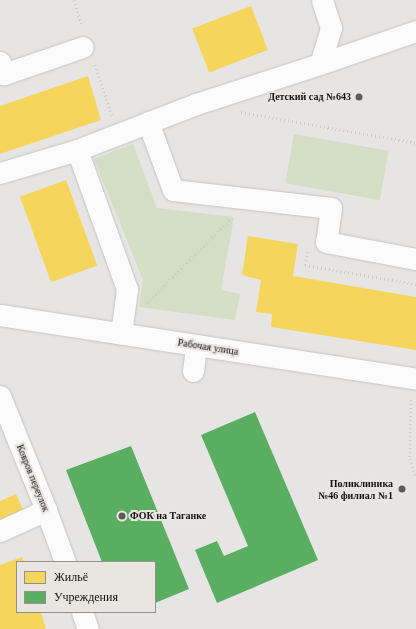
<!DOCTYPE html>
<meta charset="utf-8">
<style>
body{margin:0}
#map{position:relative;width:416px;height:629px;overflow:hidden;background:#e7e5e3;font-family:Georgia,serif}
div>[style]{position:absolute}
.green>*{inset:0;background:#d3dec4;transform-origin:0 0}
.homes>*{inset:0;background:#f6d55c;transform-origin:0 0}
.public>*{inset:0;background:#5aae61}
.path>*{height:2.5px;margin-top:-1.25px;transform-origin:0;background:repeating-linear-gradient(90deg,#cecdcd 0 1px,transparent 0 4px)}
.roads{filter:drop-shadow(0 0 1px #c5c3c2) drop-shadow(0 0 1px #c5c3c2)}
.minor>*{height:21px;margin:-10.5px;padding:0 10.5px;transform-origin:10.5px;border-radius:10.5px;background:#fbfbfb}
.dots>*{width:11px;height:11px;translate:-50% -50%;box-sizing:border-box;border:2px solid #e9e6e1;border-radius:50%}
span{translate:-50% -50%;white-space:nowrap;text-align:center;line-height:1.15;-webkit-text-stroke:4px #e9e6e1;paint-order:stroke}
.poi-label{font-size:10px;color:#11100e;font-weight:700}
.right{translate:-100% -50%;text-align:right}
.left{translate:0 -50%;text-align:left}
.street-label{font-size:10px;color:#11100e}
.legend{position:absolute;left:16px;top:561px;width:140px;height:52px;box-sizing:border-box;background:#e9e6e1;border:1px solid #93908d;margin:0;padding:5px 7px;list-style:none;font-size:12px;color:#11100e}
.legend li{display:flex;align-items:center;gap:8px;height:20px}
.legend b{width:20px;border:1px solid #93908d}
</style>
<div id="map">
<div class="green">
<i style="left:294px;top:134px;width:96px;height:50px;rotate:10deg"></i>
<i style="clip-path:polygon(133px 144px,157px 208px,234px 217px,221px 290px,240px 294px,235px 320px,139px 307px,143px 280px,94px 159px)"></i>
</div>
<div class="homes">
<i style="left:251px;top:6px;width:47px;height:63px;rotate:69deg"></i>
<i style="clip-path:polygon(88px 76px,101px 120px,0 154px,0 106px)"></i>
<i style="left:66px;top:180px;width:91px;height:49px;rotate:70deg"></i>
<i style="clip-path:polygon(248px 236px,298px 244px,293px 276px,416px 297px,416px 350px,271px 327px,272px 314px,256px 312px,261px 280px,242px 275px)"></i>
<i style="clip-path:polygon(16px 494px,24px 512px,0 522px,0 501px)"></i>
<i style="clip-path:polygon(22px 557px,24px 562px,17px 562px,17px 612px,41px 612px,46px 629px,0 629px,0 565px)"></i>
</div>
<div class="public">
<i style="clip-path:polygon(255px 412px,318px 560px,217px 603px,195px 550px,217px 541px,224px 556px,248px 546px,201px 435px)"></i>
<i style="clip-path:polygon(131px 446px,189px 589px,155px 603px,155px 562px,102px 562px,66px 470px)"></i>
</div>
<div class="path">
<i style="left:74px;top:0;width:27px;rotate:73deg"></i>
<i style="left:95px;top:65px;width:53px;rotate:71.2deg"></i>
<i style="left:241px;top:112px;width:178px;rotate:10deg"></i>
<i style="left:308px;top:252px;width:13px;rotate:103deg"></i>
<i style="left:305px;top:265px;width:113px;rotate:9.7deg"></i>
<i style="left:147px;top:303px;width:120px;rotate:-45.3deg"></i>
<i style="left:411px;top:400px;width:59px;rotate:91deg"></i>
<i style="left:410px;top:459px;width:19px;rotate:72deg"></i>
</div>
<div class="roads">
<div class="minor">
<i style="left:0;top:62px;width:13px;rotate:72deg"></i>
<i style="left:4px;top:74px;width:83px;rotate:-18.9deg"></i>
<i style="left:320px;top:64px;width:102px;rotate:-19deg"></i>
<i style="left:148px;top:122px;width:72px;rotate:69.8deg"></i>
<i style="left:173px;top:190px;width:159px;rotate:6.5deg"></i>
<i style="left:331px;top:208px;width:34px;rotate:98deg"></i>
<i style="left:326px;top:242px;width:92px;rotate:10.7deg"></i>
<i style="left:77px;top:150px;width:148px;rotate:70.2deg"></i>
<i style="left:127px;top:289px;width:45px;rotate:97.6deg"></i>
<i style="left:0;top:173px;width:80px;rotate:-16.6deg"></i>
<i style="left:77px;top:150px;width:128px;rotate:-21.1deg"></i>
<i style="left:196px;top:104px;width:130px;rotate:-17.9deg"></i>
<i style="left:320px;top:64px;width:38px;rotate:-73deg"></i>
<i style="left:331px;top:28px;width:29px;rotate:-108deg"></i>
<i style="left:0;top:315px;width:421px;rotate:8.7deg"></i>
<i style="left:193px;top:371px;width:26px;rotate:-83deg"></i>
<i style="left:0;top:396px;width:123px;rotate:68deg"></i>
<i style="left:46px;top:510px;width:55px;rotate:69.9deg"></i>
<i style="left:0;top:531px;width:51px;rotate:-24.5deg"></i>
<i style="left:82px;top:612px;width:18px;rotate:71deg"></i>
</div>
</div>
<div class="dots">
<i style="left:359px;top:97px;background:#5c5b59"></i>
<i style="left:402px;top:489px;background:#5c5b59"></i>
<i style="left:122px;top:516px;background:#5c5b59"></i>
</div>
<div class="poi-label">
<span class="right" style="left:351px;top:97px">Детский сад №643</span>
<span class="right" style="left:393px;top:489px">Поликлиника<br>№46 филиал №1</span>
<span class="left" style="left:130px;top:516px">ФОК на Таганке</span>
</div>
<div class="street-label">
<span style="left:208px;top:347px;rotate:9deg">Рабочая улица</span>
<span style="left:33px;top:478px;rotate:68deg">Ковров переулок</span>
</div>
<ul class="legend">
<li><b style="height:11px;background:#f6d55c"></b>Жильё</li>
<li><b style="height:11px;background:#5aae61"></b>Учреждения</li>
</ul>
</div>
